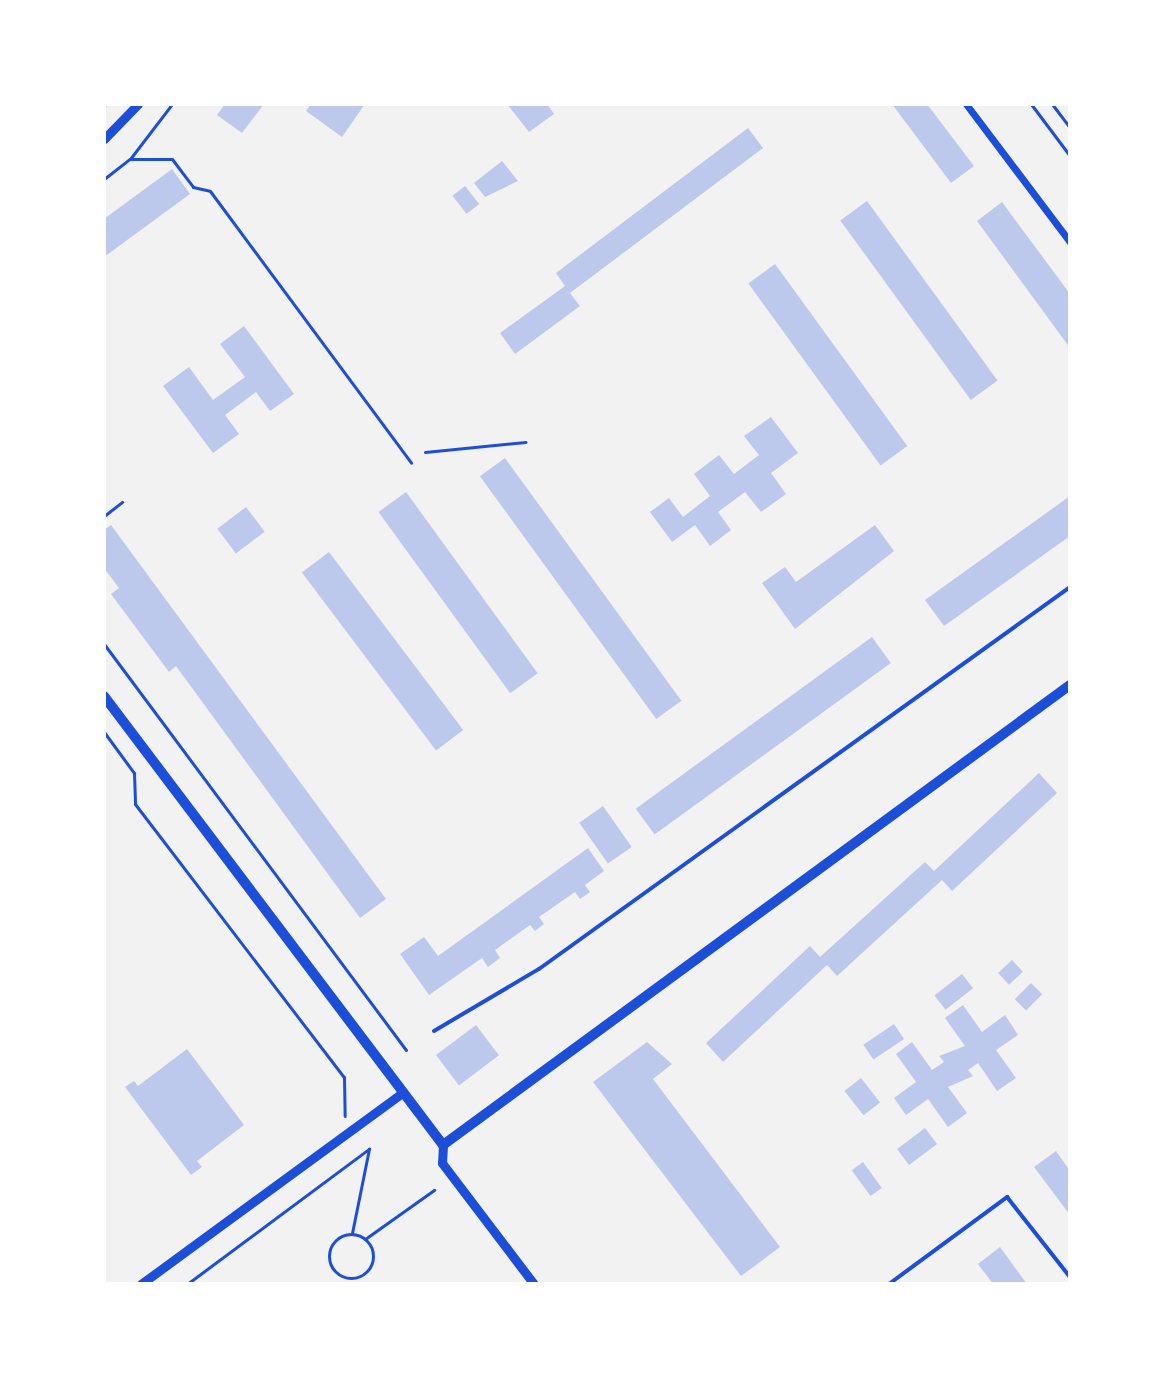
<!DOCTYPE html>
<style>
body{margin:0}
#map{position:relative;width:1174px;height:1388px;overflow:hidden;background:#f2f2f2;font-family:Manrope,sans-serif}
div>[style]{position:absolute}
.building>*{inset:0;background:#bdc9ec;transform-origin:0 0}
.path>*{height:3px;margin:-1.5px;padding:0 1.5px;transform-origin:1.5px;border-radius:1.5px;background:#1d4ed8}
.path>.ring{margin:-1.5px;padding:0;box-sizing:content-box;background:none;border:3px solid #1d4ed8;border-radius:50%}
.service>*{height:4px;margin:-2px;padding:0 2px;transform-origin:2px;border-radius:2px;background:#1d4ed8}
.minor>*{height:7px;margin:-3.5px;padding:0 3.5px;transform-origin:3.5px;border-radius:3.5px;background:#1d4ed8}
.tertiary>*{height:9px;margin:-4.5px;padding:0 4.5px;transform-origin:4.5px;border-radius:4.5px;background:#1d4ed8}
.secondary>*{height:10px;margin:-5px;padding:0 5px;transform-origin:5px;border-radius:5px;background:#1d4ed8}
span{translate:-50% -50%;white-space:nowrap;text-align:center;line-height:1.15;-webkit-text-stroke:6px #fff;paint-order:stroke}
.frame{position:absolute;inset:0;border:106px solid #fff;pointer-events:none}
</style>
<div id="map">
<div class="building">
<i style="clip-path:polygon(225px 104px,264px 104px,242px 133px,217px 115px)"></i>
<i style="clip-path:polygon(311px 104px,365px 104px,342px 137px,306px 111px)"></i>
<i style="clip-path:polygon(507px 104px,547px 104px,554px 114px,529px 132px)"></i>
<i style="clip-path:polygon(892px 104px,927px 104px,974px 166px,951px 183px)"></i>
<i style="clip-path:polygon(748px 128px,763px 148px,570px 293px,580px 306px,515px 354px,500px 333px,565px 286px,556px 273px)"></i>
<i style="clip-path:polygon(502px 161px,518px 181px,485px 197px,474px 183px)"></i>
<i style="clip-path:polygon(172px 169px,190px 194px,104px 257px,104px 219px)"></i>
<i style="left:465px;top:186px;width:23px;height:16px;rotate:52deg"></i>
<i style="left:867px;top:201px;width:222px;height:33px;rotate:54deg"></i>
<i style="clip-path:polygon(1002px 202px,1070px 294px,1070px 348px,977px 221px)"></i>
<i style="left:775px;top:264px;width:225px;height:33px;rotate:54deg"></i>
<i style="clip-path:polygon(244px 326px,294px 394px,270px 411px,256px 392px,225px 415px,239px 434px,213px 453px,163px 386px,189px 367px,213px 400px,245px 377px,220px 344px)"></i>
<i style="clip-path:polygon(771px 417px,798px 453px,771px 473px,786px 494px,761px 512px,745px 492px,718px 512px,731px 530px,710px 546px,695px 525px,672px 542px,650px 512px,669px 498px,683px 517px,710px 496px,694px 474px,719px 455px,734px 474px,759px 455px,744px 436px)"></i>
<i style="left:505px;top:458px;width:300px;height:31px;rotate:54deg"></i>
<i style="left:406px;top:492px;width:224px;height:34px;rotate:54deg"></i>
<i style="clip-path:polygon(1070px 496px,1070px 536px,944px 626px,925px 600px)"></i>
<i style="left:246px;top:507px;width:31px;height:36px;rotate:53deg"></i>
<i style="clip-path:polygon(111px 525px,386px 899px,360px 918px,176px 666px,169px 672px,111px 594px,119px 588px,104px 568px,104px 530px)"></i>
<i style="clip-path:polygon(875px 525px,894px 551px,795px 629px,762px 583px,785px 567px,796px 582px)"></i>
<i style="left:329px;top:552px;width:223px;height:34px;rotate:53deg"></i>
<i style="left:872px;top:637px;width:32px;height:292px;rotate:54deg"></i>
<i style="clip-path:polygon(1039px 773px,1057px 793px,952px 891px,942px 880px,837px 976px,827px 965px,723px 1062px,706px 1043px,810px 946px,820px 957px,925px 862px,934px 871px)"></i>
<i style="left:603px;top:806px;width:50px;height:29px;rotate:55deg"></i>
<i style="clip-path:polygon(588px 848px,604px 871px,585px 885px,590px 892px,580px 899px,575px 892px,539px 917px,544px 924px,535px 931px,530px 925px,495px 950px,500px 958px,488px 967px,482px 958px,429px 995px,400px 954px,424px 937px,438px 956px)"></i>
<i style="left:1012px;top:960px;width:16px;height:19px;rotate:47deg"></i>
<i style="left:962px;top:974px;width:18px;height:35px;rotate:52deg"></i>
<i style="left:1031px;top:983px;width:16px;height:23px;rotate:45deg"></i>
<i style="clip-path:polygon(963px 1005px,982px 1032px,1005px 1015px,1018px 1035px,996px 1050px,1016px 1078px,997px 1091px,978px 1063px,968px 1070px,973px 1076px,948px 1087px,967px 1113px,948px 1127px,928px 1099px,906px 1115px,894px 1098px,916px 1082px,896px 1054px,912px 1042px,932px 1070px,944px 1062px,939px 1056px,965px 1046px,945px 1018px)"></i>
<i style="left:894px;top:1024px;width:18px;height:37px;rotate:56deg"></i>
<i style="left:476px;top:1025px;width:38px;height:50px;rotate:53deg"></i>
<i style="clip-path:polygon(647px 1042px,672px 1064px,653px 1079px,780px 1247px,741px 1276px,593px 1082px)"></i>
<i style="clip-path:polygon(187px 1049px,244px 1125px,197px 1161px,202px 1167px,191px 1175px,125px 1087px,134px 1081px,138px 1086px)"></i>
<i style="left:861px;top:1078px;width:31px;height:21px;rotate:52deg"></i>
<i style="left:925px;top:1128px;width:20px;height:35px;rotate:53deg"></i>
<i style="clip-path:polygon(1056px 1151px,1070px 1171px,1070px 1215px,1034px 1167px)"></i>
<i style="left:863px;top:1162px;width:32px;height:14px;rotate:54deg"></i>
<i style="clip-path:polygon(1000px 1247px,1027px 1284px,993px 1284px,978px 1264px)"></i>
</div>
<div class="path">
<i style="left:1031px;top:104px;width:65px;rotate:53.1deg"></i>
<i style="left:1052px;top:104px;width:30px;rotate:53deg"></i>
<i style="left:104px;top:106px;width:2px;rotate:-63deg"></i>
<i style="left:130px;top:159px;width:42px"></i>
<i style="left:172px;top:159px;width:35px;rotate:53deg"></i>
<i style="left:193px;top:187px;width:17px;rotate:13deg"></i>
<i style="left:210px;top:191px;width:338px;rotate:53.5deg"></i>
<i style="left:104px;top:179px;width:33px;rotate:-38deg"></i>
<i style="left:130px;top:159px;width:69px;rotate:-52.6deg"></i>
<i style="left:425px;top:452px;width:101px;rotate:-5.7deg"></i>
<i style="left:104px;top:516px;width:23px;rotate:-38deg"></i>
<i style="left:104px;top:644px;width:506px;rotate:53.36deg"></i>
<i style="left:104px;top:732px;width:51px;rotate:53.8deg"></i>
<i style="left:134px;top:773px;width:31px;rotate:88deg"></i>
<i style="left:135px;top:804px;width:344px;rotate:52.6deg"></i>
<i style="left:344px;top:1077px;width:39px;rotate:89deg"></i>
<i style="left:352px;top:1233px;width:86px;rotate:-78.6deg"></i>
<i class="ring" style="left:329px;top:1234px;width:41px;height:41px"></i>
<i style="left:365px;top:1239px;width:85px;rotate:-35.4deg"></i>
<i style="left:187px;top:1284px;width:227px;rotate:-36.6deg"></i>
</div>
<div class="service">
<i style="left:434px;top:1031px;width:122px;rotate:-30.6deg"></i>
<i style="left:539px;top:969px;width:654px;rotate:-35.73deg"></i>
<i style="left:889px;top:1284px;width:147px;rotate:-36.4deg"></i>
<i style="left:1007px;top:1197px;width:102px;rotate:51.8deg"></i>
</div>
<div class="minor">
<i style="left:966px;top:104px;width:173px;rotate:53deg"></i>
</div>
<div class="tertiary">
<i style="left:104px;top:139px;width:49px;rotate:-45.8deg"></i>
<i style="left:443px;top:1145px;width:18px;rotate:93deg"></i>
<i style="left:442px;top:1163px;width:152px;rotate:52.8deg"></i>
<i style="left:141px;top:1284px;width:325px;rotate:-36.2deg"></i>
</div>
<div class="secondary">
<i style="left:104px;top:696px;width:563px;rotate:52.95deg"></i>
<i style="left:443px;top:1145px;width:778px;rotate:-36.27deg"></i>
</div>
<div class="frame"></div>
</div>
